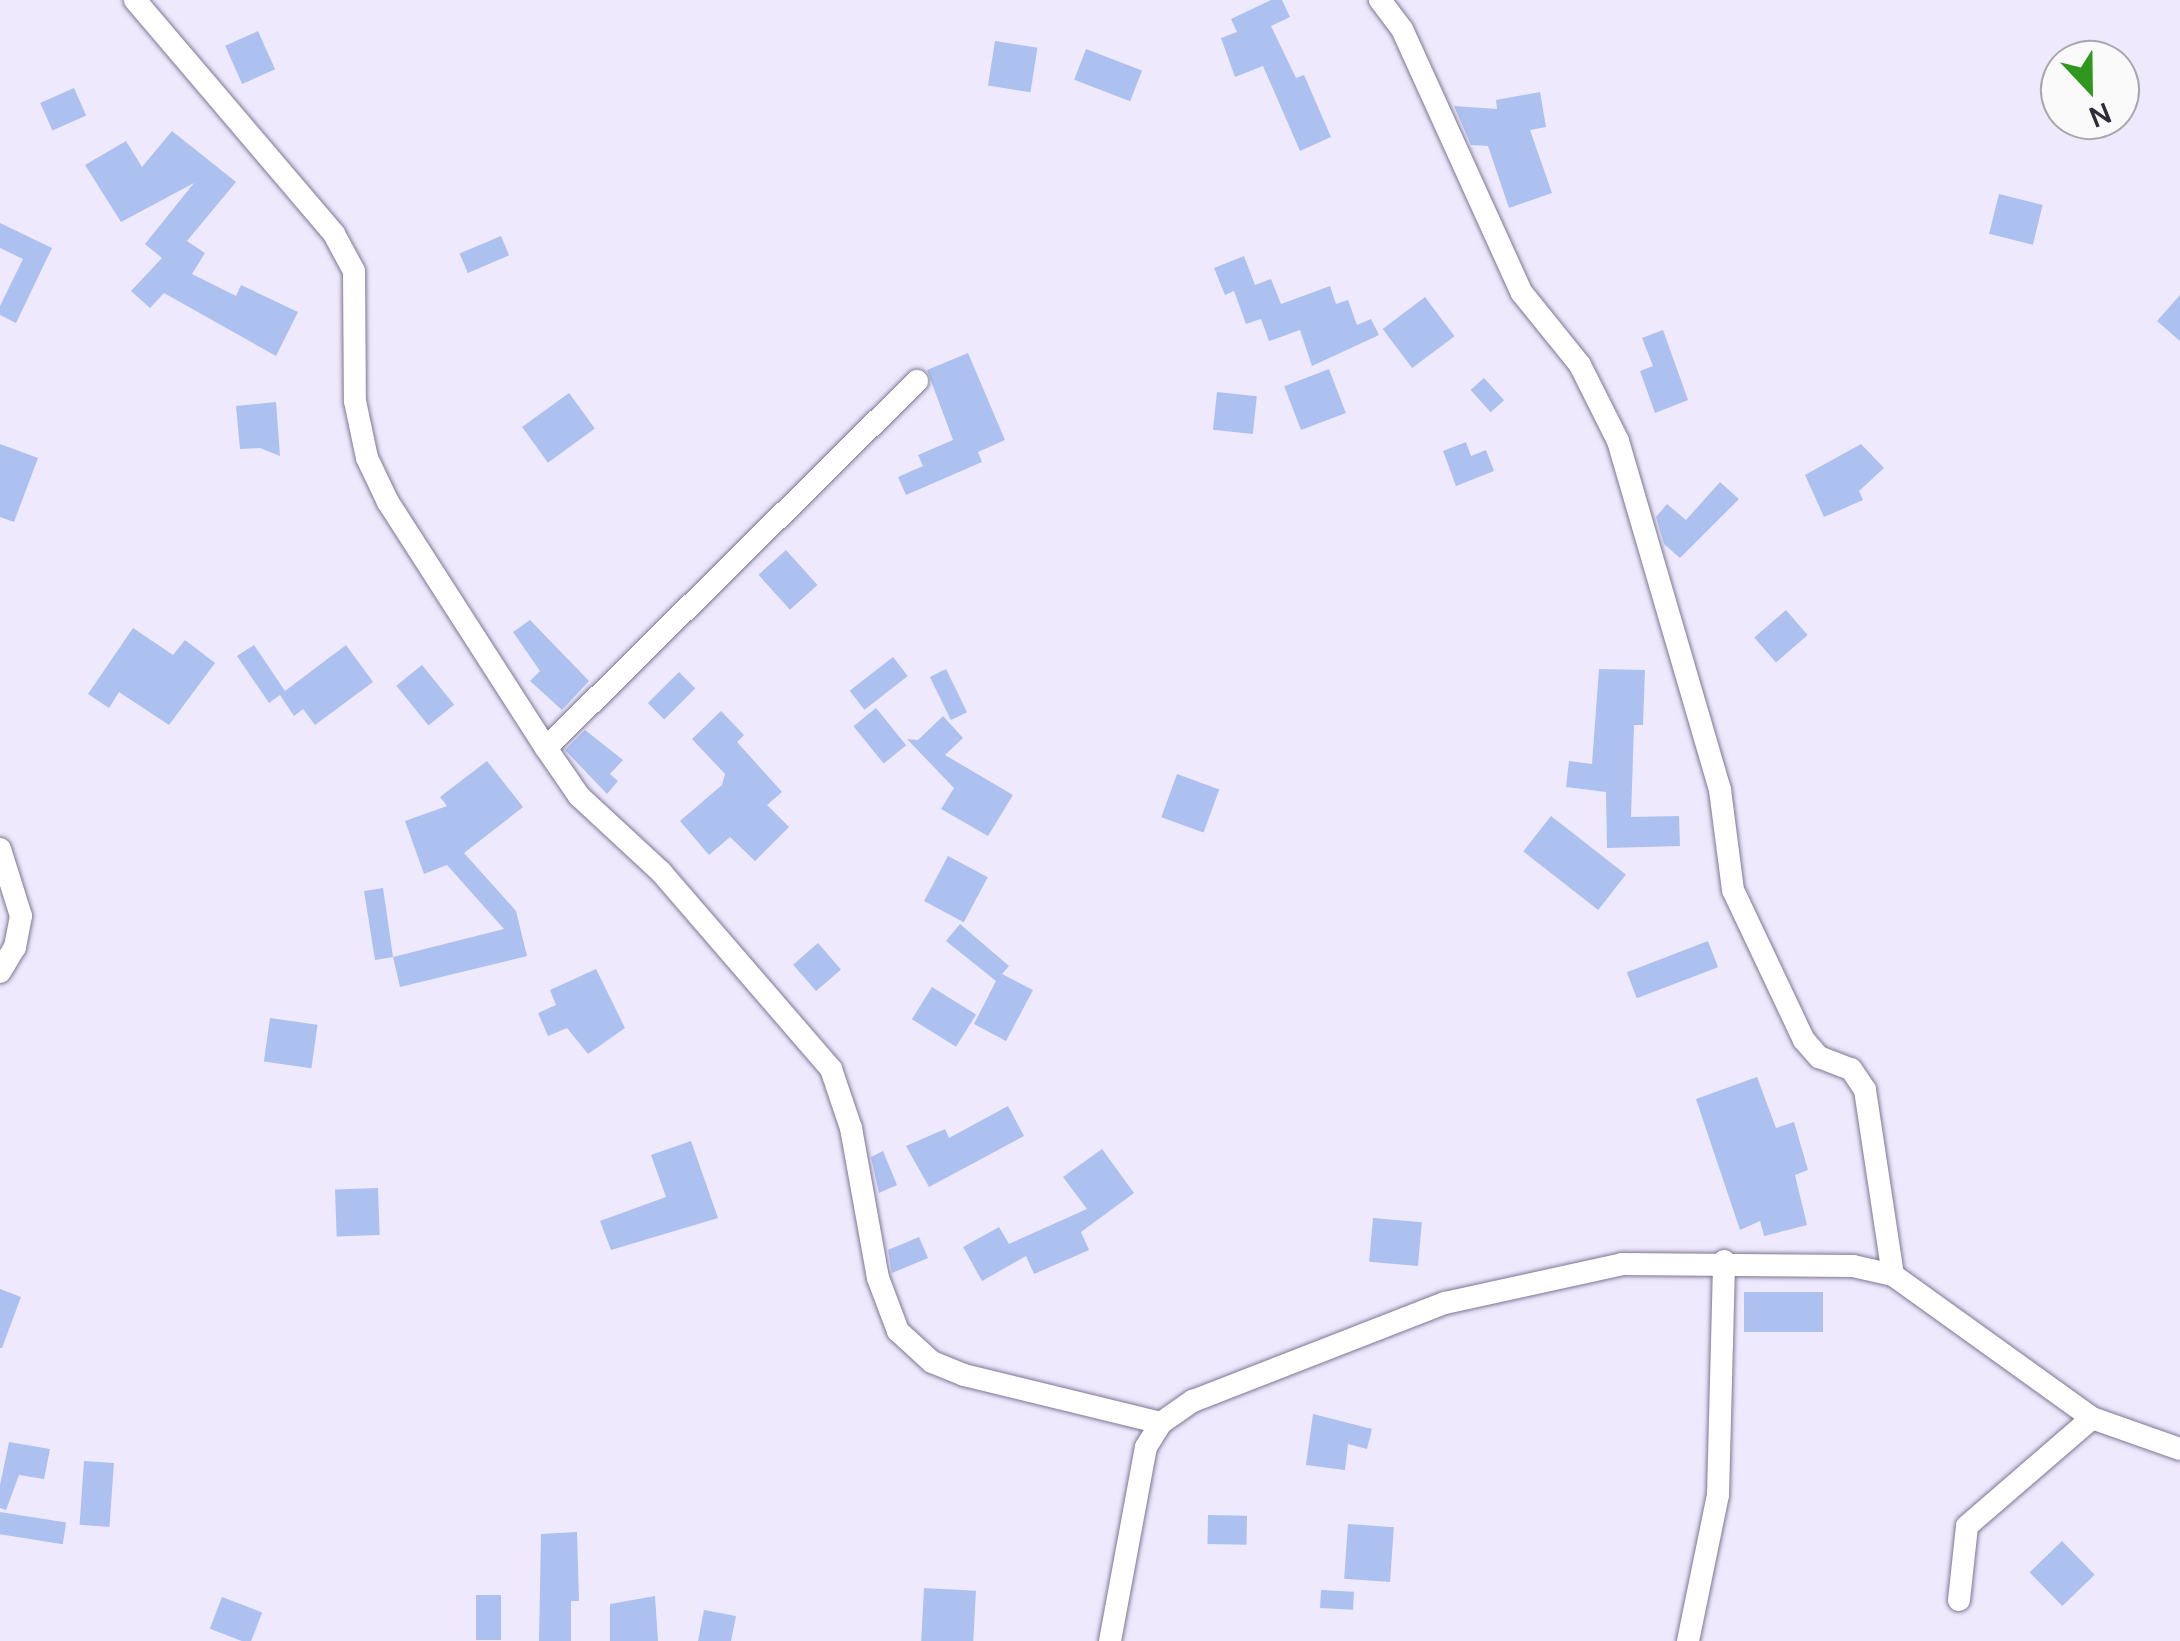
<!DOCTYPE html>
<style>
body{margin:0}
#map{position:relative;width:2180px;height:1641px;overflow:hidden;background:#eee9fd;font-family:Manrope,sans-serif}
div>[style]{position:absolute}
.building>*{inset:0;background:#adc1f0;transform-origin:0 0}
.roads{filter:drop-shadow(0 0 2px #7e7693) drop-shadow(0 0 2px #7e7693)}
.street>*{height:22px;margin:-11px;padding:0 11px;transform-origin:11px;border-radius:11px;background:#fff}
span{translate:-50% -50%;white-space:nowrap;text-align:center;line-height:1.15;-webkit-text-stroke:8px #fafafa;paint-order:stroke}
.north{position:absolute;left:2040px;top:40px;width:100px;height:100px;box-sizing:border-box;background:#fafafa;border:2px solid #a9a7ac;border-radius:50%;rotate:158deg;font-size:28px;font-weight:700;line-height:40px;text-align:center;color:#2f2b37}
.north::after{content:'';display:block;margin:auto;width:35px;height:45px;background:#2f971e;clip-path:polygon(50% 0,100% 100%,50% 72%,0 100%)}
</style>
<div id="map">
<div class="building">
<i style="clip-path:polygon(1271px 0,1282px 0,1290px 17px,1271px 26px,1296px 78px,1304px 75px,1331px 137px,1300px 151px,1263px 66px,1235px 77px,1221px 38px,1237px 32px,1231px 19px)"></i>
<i style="left:258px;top:31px;width:42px;height:36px;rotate:66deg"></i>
<i style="left:995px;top:41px;width:43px;height:45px;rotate:9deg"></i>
<i style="left:1086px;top:49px;width:60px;height:33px;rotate:21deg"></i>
<i style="left:74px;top:88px;width:30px;height:37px;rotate:66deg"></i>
<i style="clip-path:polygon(1540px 92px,1546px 127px,1530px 130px,1552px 193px,1509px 208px,1488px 146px,1471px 145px,1454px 106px,1497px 109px,1496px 100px)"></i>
<i style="clip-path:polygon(172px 131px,236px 182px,187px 241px,205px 253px,192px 274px,236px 296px,241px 285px,298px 312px,276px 356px,164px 293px,150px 308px,131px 291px,162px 258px,145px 244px,194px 183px,121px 222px,85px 165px,126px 141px,142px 167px)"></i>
<i style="left:1999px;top:194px;width:45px;height:41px;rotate:14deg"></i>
<i style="clip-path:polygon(0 223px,52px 248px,16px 323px,0 315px,0 306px,23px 259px,0 248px)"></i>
<i style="left:501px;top:236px;width:21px;height:45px;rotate:67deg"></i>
<i style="clip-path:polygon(1244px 256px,1255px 285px,1271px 279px,1281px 304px,1330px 286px,1336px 304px,1348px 300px,1357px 325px,1371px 319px,1379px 335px,1312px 366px,1300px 330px,1269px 341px,1261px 319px,1246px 324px,1234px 291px,1225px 295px,1214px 268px)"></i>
<i style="clip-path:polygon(2180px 295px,2180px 341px,2157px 321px)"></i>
<i style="left:1425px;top:297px;width:49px;height:53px;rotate:53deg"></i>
<i style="clip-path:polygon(1663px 330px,1688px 400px,1655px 413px,1640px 371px,1653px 366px,1642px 338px)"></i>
<i style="clip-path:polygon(968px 353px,1005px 440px,978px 452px,982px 462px,906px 495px,898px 477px,923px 466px,918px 455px,953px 440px,927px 370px)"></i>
<i style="left:1329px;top:369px;width:47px;height:48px;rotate:69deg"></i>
<i style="left:1484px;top:378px;width:30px;height:18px;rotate:48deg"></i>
<i style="left:1217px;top:392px;width:40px;height:38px;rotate:6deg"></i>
<i style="left:569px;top:393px;width:44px;height:58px;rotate:54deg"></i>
<i style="clip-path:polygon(276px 402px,280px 456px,260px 448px,240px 449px,236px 406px)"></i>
<i style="clip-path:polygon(1466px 442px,1471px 456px,1486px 450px,1494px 471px,1456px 486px,1443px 451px)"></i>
<i style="clip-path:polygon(0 444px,38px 458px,14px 522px,0 517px)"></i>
<i style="clip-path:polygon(1861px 444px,1884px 468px,1859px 491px,1863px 500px,1824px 517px,1805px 475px)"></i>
<i style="clip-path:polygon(1720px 482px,1739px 499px,1680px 558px,1664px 544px,1656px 517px,1667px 504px,1686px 520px)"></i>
<i style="left:786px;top:550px;width:47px;height:37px;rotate:48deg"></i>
<i style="left:1786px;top:610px;width:33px;height:42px;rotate:49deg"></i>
<i style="clip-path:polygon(530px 620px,589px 681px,562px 710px,530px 681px,540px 671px,513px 632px)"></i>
<i style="clip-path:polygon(133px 628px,173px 655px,185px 640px,215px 663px,169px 725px,119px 692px,109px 708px,88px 694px)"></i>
<i style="clip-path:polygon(254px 645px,285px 691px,346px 645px,373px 682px,315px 725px,303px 709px,294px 716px,280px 695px,269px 703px,237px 656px)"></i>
<i style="left:893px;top:657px;width:24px;height:55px;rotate:52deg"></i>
<i style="left:422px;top:665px;width:51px;height:33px;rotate:51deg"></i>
<i style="left:946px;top:669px;width:48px;height:18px;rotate:64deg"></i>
<i style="clip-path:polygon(1599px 669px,1645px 670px,1643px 725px,1634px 725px,1631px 817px,1679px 816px,1680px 846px,1607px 848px,1606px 792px,1566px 787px,1569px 761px,1592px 764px)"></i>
<i style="left:679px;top:672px;width:23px;height:44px;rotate:45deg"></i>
<i style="left:876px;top:708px;width:48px;height:29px;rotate:51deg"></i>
<i style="clip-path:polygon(721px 711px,744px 735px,737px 742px,782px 792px,767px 805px,789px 827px,755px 861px,730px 837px,709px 855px,680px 821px,722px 785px,725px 774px,692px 739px)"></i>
<i style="clip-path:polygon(943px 716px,963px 738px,945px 755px,1013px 795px,988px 836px,941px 809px,954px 788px,907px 739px,918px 740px)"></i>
<i style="clip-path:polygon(585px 730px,623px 760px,610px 774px,618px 781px,607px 794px,565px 750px)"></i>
<i style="clip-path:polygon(487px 761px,523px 807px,464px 853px,516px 911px,527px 956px,400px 987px,393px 957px,375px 960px,364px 891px,383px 888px,393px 957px,504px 929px,447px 865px,424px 874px,405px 821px,447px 806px,440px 797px)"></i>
<i style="left:1177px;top:774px;width:45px;height:46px;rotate:20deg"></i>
<i style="left:1551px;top:816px;width:95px;height:45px;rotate:38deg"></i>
<i style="left:948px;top:856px;width:45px;height:51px;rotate:28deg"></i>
<i style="clip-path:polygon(960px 924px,1009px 966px,1002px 974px,1033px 990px,1006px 1041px,974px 1024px,996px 981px,946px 941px)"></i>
<i style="left:1708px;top:941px;width:28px;height:87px;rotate:69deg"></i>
<i style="left:818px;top:943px;width:35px;height:33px;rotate:49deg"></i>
<i style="clip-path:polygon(596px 969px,625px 1028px,588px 1054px,567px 1028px,548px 1036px,538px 1013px,556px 1005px,550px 990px)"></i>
<i style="left:932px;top:987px;width:52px;height:38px;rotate:32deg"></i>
<i style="left:270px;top:1018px;width:48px;height:44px;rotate:8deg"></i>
<i style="clip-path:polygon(1757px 1077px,1776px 1128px,1794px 1122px,1808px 1170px,1795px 1175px,1807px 1225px,1764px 1236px,1760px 1221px,1740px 1230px,1696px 1099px)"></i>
<i style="clip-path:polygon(1008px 1106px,1024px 1136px,929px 1187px,906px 1146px,945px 1129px,949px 1138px)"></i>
<i style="clip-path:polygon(691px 1141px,718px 1218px,611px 1250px,600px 1221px,666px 1197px,651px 1155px)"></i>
<i style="clip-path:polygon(1102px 1149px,1134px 1193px,1081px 1232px,1089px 1250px,1034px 1274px,1026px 1256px,982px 1281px,963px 1247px,999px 1227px,1009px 1244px,1087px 1209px,1063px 1177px)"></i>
<i style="clip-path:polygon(883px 1151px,897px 1185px,879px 1193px,871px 1157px)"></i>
<i style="left:378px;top:1188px;width:47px;height:43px;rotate:88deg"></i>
<i style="left:1373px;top:1218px;width:49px;height:44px;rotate:5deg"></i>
<i style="clip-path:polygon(919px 1237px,928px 1258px,892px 1273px,888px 1250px)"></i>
<i style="clip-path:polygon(0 1289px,21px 1297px,2px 1348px,0 1348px)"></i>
<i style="left:1823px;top:1292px;width:40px;height:79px;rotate:90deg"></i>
<i style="clip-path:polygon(1313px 1414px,1372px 1429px,1367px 1449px,1348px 1444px,1345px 1470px,1306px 1465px)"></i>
<i style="clip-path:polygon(9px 1442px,50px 1449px,44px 1479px,19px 1475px,6px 1510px,0 1508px,0 1485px)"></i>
<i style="left:84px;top:1461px;width:30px;height:64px;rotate:4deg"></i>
<i style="left:0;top:1512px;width:67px;height:22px;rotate:9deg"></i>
<i style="left:1208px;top:1515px;width:39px;height:29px;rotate:1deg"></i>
<i style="left:1348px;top:1524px;width:46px;height:55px;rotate:4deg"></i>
<i style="clip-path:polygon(577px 1532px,579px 1601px,571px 1601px,571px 1641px,539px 1641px,541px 1534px)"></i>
<i style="left:2062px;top:1541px;width:47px;height:45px;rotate:46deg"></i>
<i style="left:924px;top:1588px;width:52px;height:53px;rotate:3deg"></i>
<i style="left:1321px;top:1590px;width:33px;height:18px;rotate:3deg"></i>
<i style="left:476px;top:1595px;width:25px;height:45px"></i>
<i style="clip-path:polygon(655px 1596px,658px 1641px,610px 1641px,610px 1604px)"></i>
<i style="left:222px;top:1597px;width:43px;height:34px;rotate:21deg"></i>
<i style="clip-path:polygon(704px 1610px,736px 1616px,731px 1641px,698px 1641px)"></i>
</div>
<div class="roads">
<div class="street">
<i style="left:135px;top:0;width:307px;rotate:49.6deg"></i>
<i style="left:334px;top:234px;width:42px;rotate:61.6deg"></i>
<i style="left:354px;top:271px;width:130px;rotate:89.6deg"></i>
<i style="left:355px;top:401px;width:58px;rotate:78.1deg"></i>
<i style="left:367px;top:458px;width:49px;rotate:64.5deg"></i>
<i style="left:388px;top:502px;width:292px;rotate:57.3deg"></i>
<i style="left:546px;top:748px;width:58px;rotate:55.5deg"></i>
<i style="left:579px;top:796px;width:112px;rotate:42.8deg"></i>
<i style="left:661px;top:872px;width:260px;rotate:49.2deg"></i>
<i style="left:831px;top:1069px;width:62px;rotate:71.3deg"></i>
<i style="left:851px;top:1128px;width:152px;rotate:79.8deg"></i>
<i style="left:878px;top:1278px;width:57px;rotate:69.3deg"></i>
<i style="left:898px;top:1331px;width:46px;rotate:42.4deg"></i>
<i style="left:932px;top:1362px;width:35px;rotate:22deg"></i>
<i style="left:964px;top:1375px;width:203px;rotate:13.7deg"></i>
<i style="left:1380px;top:0;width:36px;rotate:53deg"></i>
<i style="left:1402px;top:29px;width:290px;rotate:65.6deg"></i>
<i style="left:1522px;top:293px;width:92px;rotate:51.1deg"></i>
<i style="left:1580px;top:365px;width:85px;rotate:63.4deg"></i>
<i style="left:1618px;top:441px;width:364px;rotate:73.7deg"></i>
<i style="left:1720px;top:790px;width:101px;rotate:82.6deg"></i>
<i style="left:1733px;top:890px;width:166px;rotate:64.7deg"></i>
<i style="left:1804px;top:1040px;width:23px;rotate:49deg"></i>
<i style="left:1819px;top:1057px;width:34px;rotate:21deg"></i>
<i style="left:1851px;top:1069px;width:25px;rotate:56deg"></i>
<i style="left:1865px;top:1090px;width:187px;rotate:81.4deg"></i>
<i style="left:546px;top:748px;width:522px;rotate:-44.69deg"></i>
<i style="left:0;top:849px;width:70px;rotate:72.6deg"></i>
<i style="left:21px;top:916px;width:32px;rotate:101deg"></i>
<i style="left:15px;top:947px;width:29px;rotate:121deg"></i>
<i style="left:1959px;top:1600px;width:74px;rotate:-83.8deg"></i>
<i style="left:1967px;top:1526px;width:165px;rotate:-40.8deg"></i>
<i style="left:1110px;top:1641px;width:197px;rotate:-79.5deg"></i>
<i style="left:1146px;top:1447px;width:28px;rotate:-58deg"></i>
<i style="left:1161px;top:1423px;width:39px;rotate:-35deg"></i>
<i style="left:1193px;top:1401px;width:270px;rotate:-21.3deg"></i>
<i style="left:1445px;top:1303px;width:181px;rotate:-12.4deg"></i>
<i style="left:1622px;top:1264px;width:231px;rotate:0.5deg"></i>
<i style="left:1853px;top:1266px;width:41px;rotate:12.7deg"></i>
<i style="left:1893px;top:1275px;width:245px;rotate:35.7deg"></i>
<i style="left:2092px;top:1418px;width:93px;rotate:19.4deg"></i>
<i style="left:1688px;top:1641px;width:149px;rotate:-78.4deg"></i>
<i style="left:1718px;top:1495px;width:234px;rotate:-88.5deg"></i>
</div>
</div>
<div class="north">N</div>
</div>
